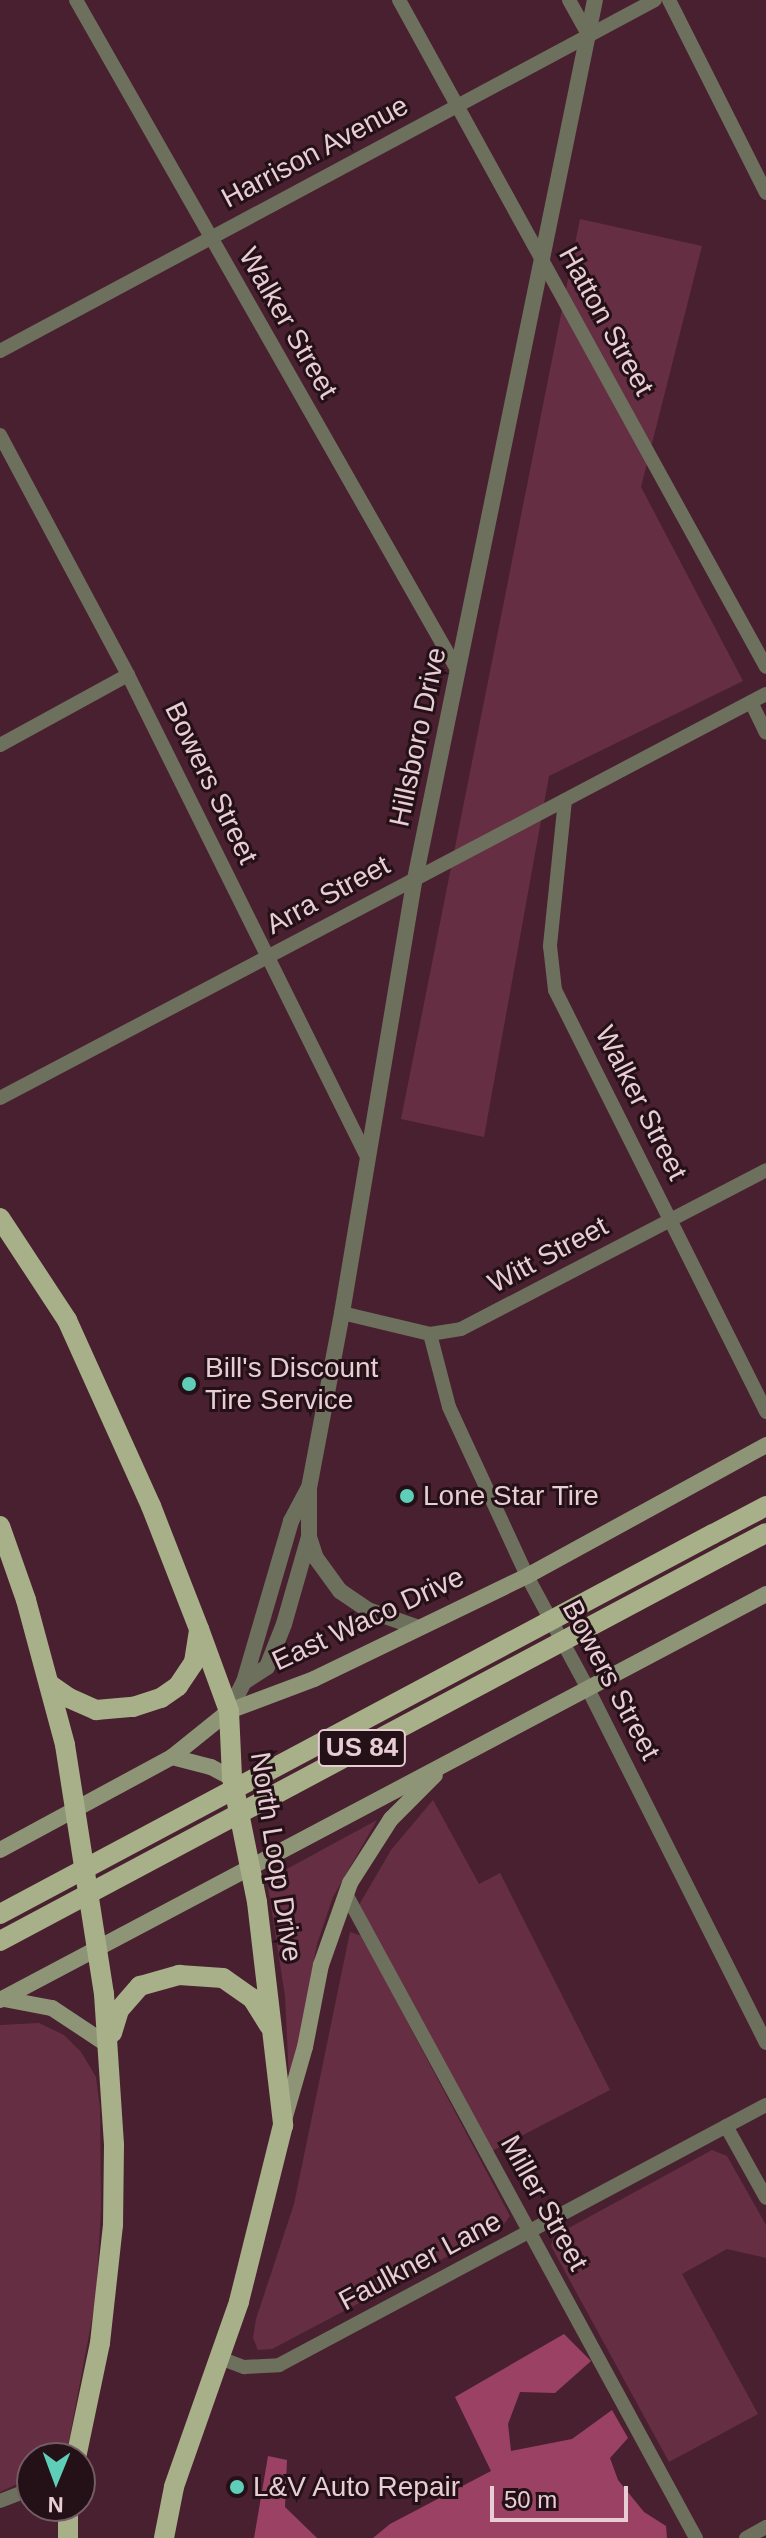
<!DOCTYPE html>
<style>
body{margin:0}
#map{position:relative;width:766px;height:2538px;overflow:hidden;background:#49202f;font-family:Helvetica,sans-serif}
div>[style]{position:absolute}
.green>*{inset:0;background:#662e43}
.forest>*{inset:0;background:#9b4264}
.minor>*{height:14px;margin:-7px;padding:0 7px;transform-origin:7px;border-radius:7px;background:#6c705d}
.tertiary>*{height:16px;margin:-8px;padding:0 8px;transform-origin:8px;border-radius:8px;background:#6c705d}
.secondary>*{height:16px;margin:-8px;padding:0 8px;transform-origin:8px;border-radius:8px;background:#8d9576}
.primary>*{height:20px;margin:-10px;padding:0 10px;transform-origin:10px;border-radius:10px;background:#a7b088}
.primary-bridge>*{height:20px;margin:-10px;padding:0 10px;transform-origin:10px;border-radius:10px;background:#a7b088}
.dots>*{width:22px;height:22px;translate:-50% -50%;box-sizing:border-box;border:4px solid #241117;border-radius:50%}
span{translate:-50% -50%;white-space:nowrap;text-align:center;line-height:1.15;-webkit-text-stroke:6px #241117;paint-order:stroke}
.shield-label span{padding:2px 6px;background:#241117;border:2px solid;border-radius:6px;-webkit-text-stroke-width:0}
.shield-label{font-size:26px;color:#e9cdd5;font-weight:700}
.street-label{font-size:28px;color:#e9cdd5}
.poi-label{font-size:28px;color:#e9cdd5}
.left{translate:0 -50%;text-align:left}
.north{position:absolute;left:16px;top:2442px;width:80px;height:80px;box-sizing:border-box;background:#241117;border:2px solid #735c63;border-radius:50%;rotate:181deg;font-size:22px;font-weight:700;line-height:32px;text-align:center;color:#e9cdd5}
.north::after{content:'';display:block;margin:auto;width:28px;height:36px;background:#5eceb8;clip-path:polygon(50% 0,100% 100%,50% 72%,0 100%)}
.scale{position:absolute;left:490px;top:2486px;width:138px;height:36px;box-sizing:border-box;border:4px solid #e9cdd5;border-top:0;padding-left:10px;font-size:24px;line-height:28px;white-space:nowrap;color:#e9cdd5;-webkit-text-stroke:6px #241117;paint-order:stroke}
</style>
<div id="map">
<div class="green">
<i style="clip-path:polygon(580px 219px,702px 246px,641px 487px,743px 681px,549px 776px,484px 1137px,401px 1119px)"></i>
<i style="clip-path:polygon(433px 1800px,479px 1884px,500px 1873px,610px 2090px,492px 2151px,359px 1905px,391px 1850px)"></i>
<i style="clip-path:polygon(377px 1820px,333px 1897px,317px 1944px,293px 2073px,289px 2078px,285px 1996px,268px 1887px,274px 1876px)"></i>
<i style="clip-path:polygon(350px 1932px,362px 1936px,510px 2216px,501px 2228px,272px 2349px,258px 2350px,253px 2338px,256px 2319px,294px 2204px)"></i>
<i style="clip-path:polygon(39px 2023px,64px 2035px,81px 2052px,96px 2077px,100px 2108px,101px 2208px,96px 2298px,67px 2451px,62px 2458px,32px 2458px,32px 2477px,0 2492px,0 2025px)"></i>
<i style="clip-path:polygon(712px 2150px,727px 2156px,766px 2225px,766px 2258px,727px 2249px,682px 2274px,758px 2414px,669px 2462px,551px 2246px,554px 2236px)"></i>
</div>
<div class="forest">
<i style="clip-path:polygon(564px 2334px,591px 2361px,555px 2393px,520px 2392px,508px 2424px,511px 2451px,572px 2439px,612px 2410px,628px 2438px,610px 2458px,618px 2480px,644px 2512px,666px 2526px,667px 2538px,373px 2538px,390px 2524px,491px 2471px,455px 2397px)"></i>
<i style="clip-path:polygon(268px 2456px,287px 2460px,285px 2507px,317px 2538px,254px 2538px)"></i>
</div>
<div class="minor">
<i style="left:76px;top:0;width:772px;rotate:60.35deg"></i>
<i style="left:399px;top:0;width:761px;rotate:61.18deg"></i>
<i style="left:569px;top:0;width:41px;rotate:60.9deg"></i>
<i style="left:669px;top:0;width:216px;rotate:63.3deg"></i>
<i style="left:0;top:351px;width:743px;rotate:-28.19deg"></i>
<i style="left:0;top:435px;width:272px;rotate:61.9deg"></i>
<i style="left:128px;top:675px;width:540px;rotate:63.62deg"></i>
<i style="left:751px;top:702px;width:34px;rotate:64deg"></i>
<i style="left:0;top:745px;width:146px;rotate:-28.7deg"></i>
<i style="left:565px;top:800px;width:147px;rotate:95.9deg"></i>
<i style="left:550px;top:946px;width:44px;rotate:83.5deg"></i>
<i style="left:555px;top:990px;width:472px;rotate:63.4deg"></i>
<i style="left:0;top:1098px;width:866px;rotate:-27.81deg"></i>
<i style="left:342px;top:1313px;width:90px;rotate:13.4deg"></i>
<i style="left:430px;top:1334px;width:31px;rotate:-9deg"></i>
<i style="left:461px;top:1329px;width:344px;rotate:-27.5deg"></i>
<i style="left:430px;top:1334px;width:75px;rotate:75.4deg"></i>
<i style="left:449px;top:1407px;width:186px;rotate:65.2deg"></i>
<i style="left:527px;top:1576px;width:128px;rotate:61.6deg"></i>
<i style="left:588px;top:1689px;width:396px;rotate:63.3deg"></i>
<i style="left:346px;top:1894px;width:733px;rotate:61.48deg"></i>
<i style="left:726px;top:2126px;width:82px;rotate:60.9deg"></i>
<i style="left:220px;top:2358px;width:26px;rotate:21deg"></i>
<i style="left:244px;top:2367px;width:35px;rotate:-3deg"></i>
<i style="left:279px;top:2365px;width:552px;rotate:-28.1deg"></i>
<i style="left:0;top:2501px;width:34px;rotate:-21deg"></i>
<i style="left:746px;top:2538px;width:23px;rotate:-29deg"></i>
</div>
<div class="tertiary">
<i style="left:309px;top:1537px;width:22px;rotate:72deg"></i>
<i style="left:316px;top:1558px;width:41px;rotate:54deg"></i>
<i style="left:340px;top:1591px;width:34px;rotate:34deg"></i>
<i style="left:368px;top:1610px;width:51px;rotate:19.5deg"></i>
<i style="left:244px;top:1682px;width:27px;rotate:-33deg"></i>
<i style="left:267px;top:1667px;width:46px;rotate:-68.4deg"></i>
<i style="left:284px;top:1624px;width:91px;rotate:-74deg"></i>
<i style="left:309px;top:1537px;width:49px;rotate:-90deg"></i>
<i style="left:309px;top:1488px;width:178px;rotate:-79.3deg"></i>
<i style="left:342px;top:1313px;width:440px;rotate:-80.5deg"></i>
<i style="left:415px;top:879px;width:897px;rotate:-78.43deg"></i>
<i style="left:229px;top:1711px;width:33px;rotate:-63deg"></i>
<i style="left:244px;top:1682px;width:168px;rotate:-73.7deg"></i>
<i style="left:291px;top:1521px;width:36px;rotate:-62deg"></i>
</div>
<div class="secondary">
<i style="left:172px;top:1757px;width:40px;rotate:14.4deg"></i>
<i style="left:211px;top:1767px;width:24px;rotate:28deg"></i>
<i style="left:0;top:1850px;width:196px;rotate:-28.4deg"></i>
<i style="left:172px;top:1757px;width:73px;rotate:-38.9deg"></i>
<i style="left:229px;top:1711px;width:91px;rotate:-20.6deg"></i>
<i style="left:314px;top:1679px;width:237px;rotate:-25.8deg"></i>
<i style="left:527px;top:1576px;width:273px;rotate:-28.7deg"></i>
<i style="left:4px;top:1999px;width:49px;rotate:10.6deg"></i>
<i style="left:52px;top:2008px;width:67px;rotate:33.5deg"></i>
<i style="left:0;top:2000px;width:867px;rotate:-27.92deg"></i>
<i style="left:284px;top:2120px;width:76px;rotate:-74deg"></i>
<i style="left:305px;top:2047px;width:84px;rotate:-79deg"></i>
<i style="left:321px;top:1965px;width:87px;rotate:-70.5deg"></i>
<i style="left:350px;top:1883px;width:76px;rotate:-57.4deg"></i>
<i style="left:391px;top:1819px;width:62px;rotate:-45deg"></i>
</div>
<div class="primary">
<i style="left:0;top:1218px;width:122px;rotate:56.7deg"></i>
<i style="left:67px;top:1320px;width:204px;rotate:65.7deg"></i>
<i style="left:151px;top:1506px;width:132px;rotate:68.7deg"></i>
<i style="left:199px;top:1629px;width:87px;rotate:69.9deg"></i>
<i style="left:229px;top:1711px;width:67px;rotate:87.4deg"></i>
<i style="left:232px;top:1778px;width:126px;rotate:78.6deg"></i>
<i style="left:257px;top:1902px;width:225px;rotate:83.3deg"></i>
<i style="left:283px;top:2125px;width:182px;rotate:104deg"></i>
<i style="left:239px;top:2302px;width:196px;rotate:109.4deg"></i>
<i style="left:174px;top:2487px;width:52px;rotate:101.1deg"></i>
<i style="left:0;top:1526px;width:78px;rotate:70.6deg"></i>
<i style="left:26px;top:1600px;width:150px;rotate:74.9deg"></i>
<i style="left:65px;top:1745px;width:252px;rotate:81.1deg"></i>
<i style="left:104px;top:1994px;width:151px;rotate:86.2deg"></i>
<i style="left:114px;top:2145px;width:80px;rotate:90.7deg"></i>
<i style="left:113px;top:2225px;width:119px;rotate:96.3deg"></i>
<i style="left:100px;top:2343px;width:117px;rotate:101.8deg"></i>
<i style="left:713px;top:1534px;width:60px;rotate:-27.8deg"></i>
<i style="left:724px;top:1555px;width:47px;rotate:-27.6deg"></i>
<i style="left:49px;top:1684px;width:24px;rotate:35deg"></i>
<i style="left:69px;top:1698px;width:30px;rotate:24deg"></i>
<i style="left:96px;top:1710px;width:37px;rotate:-5deg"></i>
<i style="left:133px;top:1707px;width:29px;rotate:-18deg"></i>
<i style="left:161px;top:1698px;width:21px;rotate:-35deg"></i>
<i style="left:178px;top:1686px;width:29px;rotate:-56deg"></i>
<i style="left:194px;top:1662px;width:30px;rotate:-81deg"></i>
<i style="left:112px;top:2033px;width:24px;rotate:-73deg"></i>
<i style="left:119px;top:2010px;width:32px;rotate:-49deg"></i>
<i style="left:140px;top:1986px;width:41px;rotate:-15.8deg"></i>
<i style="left:179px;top:1975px;width:44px;rotate:3.9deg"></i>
<i style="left:223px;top:1978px;width:35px;rotate:35deg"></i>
<i style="left:252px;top:1998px;width:32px;rotate:58deg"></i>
<i style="left:68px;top:2538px;width:32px;rotate:-90deg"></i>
</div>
<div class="primary-bridge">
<i style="left:0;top:1914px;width:808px;rotate:-28.06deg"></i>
<i style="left:0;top:1941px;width:820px;rotate:-28.06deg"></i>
</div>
<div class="dots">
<i style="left:189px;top:1384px;background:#5eceb8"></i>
<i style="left:407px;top:1496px;background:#5eceb8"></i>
<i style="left:237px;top:2487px;background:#5eceb8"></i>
</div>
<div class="shield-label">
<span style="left:362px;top:1748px">US 84</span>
</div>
<div class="street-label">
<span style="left:315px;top:152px;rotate:-28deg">Harrison Avenue</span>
<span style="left:606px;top:321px;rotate:61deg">Hatton Street</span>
<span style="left:288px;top:323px;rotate:60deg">Walker Street</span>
<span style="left:418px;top:737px;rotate:-78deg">Hillsboro Drive</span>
<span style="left:211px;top:783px;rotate:64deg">Bowers Street</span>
<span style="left:328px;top:895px;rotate:-28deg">Arra Street</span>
<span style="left:641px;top:1103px;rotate:63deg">Walker Street</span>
<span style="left:548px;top:1255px;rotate:-28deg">Witt Street</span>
<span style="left:368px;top:1619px;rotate:-25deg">East Waco Drive</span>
<span style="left:611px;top:1680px;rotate:62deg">Bowers Street</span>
<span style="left:276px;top:1857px;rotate:81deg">North Loop Drive</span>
<span style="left:544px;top:2203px;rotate:61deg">Miller Street</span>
<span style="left:420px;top:2261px;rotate:-28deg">Faulkner Lane</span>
</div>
<div class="poi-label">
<span class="left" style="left:205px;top:1384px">Bill's Discount<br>Tire Service</span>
<span class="left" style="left:423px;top:1496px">Lone Star Tire</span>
<span class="left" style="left:253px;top:2487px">L&amp;V Auto Repair</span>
</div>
<div class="north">N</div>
<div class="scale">50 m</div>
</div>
